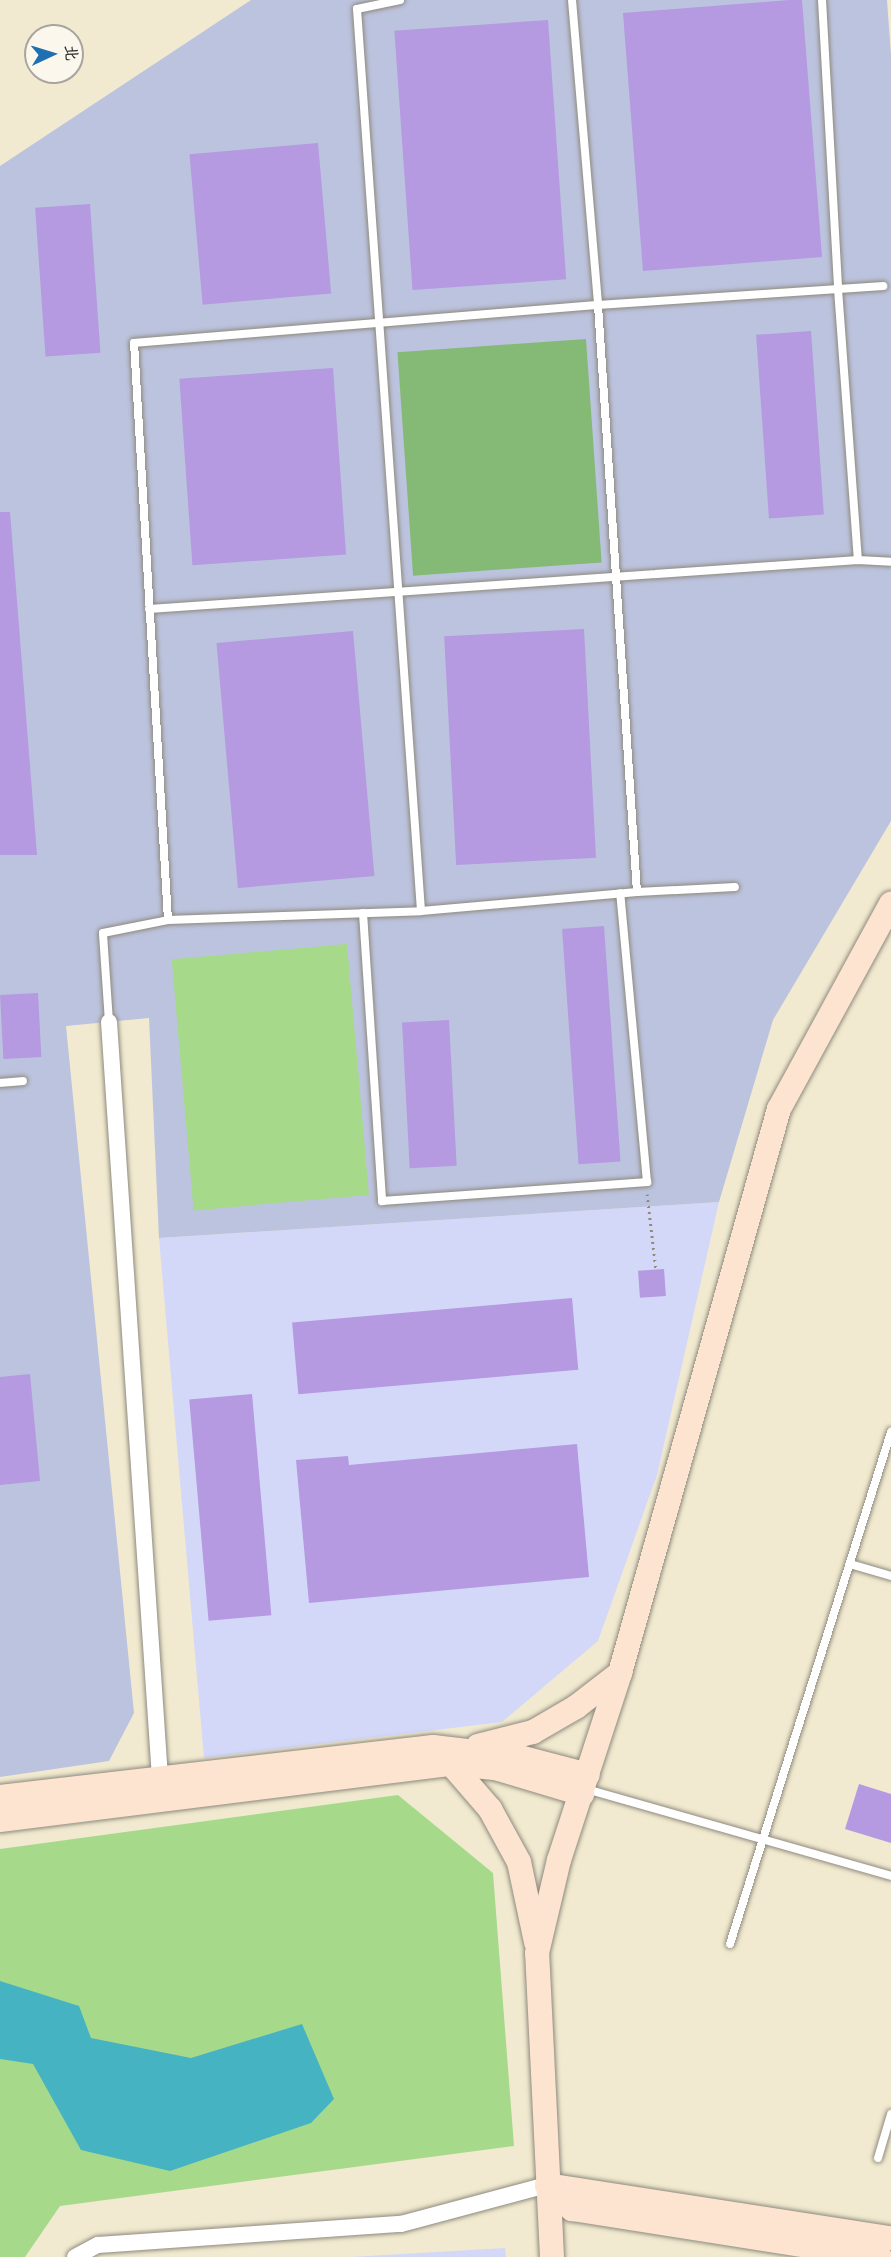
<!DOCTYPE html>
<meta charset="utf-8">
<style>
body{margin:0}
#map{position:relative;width:891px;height:2257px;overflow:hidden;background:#f1ead0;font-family:Mynerve,"LXGW WenKai TC",sans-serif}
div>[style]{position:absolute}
.built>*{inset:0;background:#d3d8f9}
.industrial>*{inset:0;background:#bcc3de}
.green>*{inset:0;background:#a6da8a;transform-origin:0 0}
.forest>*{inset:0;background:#84ba76;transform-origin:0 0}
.water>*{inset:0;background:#46b3c2}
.building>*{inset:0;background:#b599e1;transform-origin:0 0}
.path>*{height:3px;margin-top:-1.5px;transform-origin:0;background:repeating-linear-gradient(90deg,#8e8a7e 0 1.5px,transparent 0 6px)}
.roads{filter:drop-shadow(0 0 2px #8e8a7e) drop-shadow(0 0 2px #8e8a7e)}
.lane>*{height:8px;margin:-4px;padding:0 4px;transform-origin:4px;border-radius:4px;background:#fff}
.street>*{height:16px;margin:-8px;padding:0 8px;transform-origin:8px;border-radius:8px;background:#fff}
.secondary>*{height:24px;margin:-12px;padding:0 12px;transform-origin:12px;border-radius:12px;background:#fde4d0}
span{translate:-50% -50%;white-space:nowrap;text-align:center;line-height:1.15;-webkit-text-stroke:4.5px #fbf7ec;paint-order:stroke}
.north{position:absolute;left:24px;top:24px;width:60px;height:60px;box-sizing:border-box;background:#fbf7ec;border:2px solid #a8a59f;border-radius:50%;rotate:86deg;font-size:16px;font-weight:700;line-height:24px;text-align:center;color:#2b2b2b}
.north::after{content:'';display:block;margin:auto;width:21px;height:27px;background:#1f6fb2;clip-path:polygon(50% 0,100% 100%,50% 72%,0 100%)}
</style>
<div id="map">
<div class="built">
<i style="clip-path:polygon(719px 1202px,657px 1475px,598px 1641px,502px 1722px,204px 1758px,159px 1238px)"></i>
<i style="clip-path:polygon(505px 2248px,506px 2257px,350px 2257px)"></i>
</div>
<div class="industrial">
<i style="clip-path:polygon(251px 0,887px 0,891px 55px,891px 821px,773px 1020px,719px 1202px,159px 1238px,149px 1018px,66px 1026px,134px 1713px,109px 1761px,0 1777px,0 166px)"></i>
</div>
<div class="green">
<i style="left:347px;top:944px;width:252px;height:176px;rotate:85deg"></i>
<i style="clip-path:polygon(398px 1795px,493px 1873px,514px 2146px,60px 2206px,25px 2257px,0 2257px,0 1849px)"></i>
</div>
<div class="forest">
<i style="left:586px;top:339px;width:224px;height:189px;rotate:86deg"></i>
</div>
<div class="water">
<i style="clip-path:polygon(0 1981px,79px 2006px,91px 2038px,191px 2058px,302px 2024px,334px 2099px,311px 2123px,170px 2171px,81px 2150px,33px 2064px,0 2059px)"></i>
</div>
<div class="building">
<i style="clip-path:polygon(790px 0,802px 0,822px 257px,643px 271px,623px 13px)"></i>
<i style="left:548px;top:20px;width:260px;height:154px;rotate:86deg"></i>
<i style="left:318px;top:143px;width:151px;height:129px;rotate:85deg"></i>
<i style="left:90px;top:204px;width:149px;height:55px;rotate:86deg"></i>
<i style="left:811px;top:331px;width:184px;height:55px;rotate:86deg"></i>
<i style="left:333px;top:368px;width:187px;height:154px;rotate:86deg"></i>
<i style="clip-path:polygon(0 512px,10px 512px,37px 855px,0 855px)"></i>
<i style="left:584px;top:629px;width:229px;height:140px;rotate:87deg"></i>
<i style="left:353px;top:631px;width:246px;height:137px;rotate:85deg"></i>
<i style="left:604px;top:926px;width:236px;height:42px;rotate:86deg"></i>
<i style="left:38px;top:993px;width:64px;height:38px;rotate:87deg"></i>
<i style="left:449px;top:1020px;width:146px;height:47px;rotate:87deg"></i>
<i style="left:664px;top:1269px;width:27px;height:26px;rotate:86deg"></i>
<i style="left:572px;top:1298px;width:72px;height:281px;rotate:85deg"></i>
<i style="clip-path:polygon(30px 1374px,40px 1481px,0 1485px,0 1377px)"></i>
<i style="left:252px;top:1394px;width:222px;height:63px;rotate:85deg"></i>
<i style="clip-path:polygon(577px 1444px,589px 1577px,309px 1603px,296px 1460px,348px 1456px,349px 1465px)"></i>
<i style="clip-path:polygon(859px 1784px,891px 1794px,891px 1843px,845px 1829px)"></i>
</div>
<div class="path">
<i style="left:647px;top:1194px;width:77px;rotate:83.2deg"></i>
</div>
<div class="roads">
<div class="lane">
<i style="left:400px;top:0;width:44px;rotate:168.2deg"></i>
<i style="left:357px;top:9px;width:904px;rotate:85.94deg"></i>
<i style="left:572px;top:0;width:306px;rotate:85.1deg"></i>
<i style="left:598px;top:305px;width:588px;rotate:86.2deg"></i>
<i style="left:822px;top:0;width:289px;rotate:86.8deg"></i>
<i style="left:838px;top:289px;width:272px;rotate:85.8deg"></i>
<i style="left:149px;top:609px;width:711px;rotate:-3.95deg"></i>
<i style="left:858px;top:560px;width:33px;rotate:3deg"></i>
<i style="left:363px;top:913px;width:289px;rotate:86.2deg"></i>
<i style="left:382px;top:1201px;width:266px;rotate:-4.1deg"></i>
<i style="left:647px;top:1182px;width:290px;rotate:-95.3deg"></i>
<i style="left:168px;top:920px;width:578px;rotate:-93.37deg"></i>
<i style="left:134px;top:343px;width:466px;rotate:-4.7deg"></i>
<i style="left:598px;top:305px;width:286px;rotate:-3.8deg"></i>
<i style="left:109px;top:1022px;width:89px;rotate:-93.9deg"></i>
<i style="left:103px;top:933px;width:66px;rotate:-11.3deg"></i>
<i style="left:168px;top:920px;width:253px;rotate:-2deg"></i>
<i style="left:421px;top:911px;width:217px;rotate:-5deg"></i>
<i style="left:637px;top:892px;width:98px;rotate:-2.9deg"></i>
<i style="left:0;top:1083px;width:23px;rotate:-5deg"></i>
<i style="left:850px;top:1564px;width:43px;rotate:16.3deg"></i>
<i style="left:586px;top:1789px;width:317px;rotate:15.9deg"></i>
<i style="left:730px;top:1944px;width:537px;rotate:-72.54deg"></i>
<i style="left:878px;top:2158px;width:46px;rotate:-73.5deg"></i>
</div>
<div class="street">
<i style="left:109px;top:1022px;width:758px;rotate:86.14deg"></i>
<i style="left:75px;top:2257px;width:26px;rotate:-28deg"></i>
<i style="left:98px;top:2245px;width:304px;rotate:-4deg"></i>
<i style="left:401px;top:2224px;width:151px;rotate:-15deg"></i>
</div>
<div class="secondary">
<i style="left:478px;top:1746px;width:57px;rotate:-14.3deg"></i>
<i style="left:533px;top:1732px;width:50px;rotate:-30.2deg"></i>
<i style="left:576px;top:1707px;width:56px;rotate:-37.7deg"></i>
<i style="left:451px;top:1764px;width:60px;rotate:49.1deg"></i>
<i style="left:490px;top:1809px;width:60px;rotate:61.3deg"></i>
<i style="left:519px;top:1862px;width:82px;rotate:78deg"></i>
<i style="left:0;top:1797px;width:436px;rotate:-6.6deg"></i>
<i style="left:433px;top:1747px;width:88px;rotate:6.6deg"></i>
<i style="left:520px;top:1757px;width:70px;rotate:14.8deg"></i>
<i style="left:0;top:1820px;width:454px;rotate:-7.1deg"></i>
<i style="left:451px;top:1764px;width:44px;rotate:5.2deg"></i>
<i style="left:495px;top:1768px;width:91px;rotate:16.6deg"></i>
<i style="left:547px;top:2185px;width:348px;rotate:8.8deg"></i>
<i style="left:547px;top:2185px;width:35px;rotate:44deg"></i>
<i style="left:572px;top:2209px;width:312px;rotate:8.9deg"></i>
<i style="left:552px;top:2257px;width:304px;rotate:-92.8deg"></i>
<i style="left:537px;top:1953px;width:96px;rotate:-76.7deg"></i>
<i style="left:559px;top:1860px;width:197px;rotate:-71.9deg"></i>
<i style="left:620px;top:1673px;width:586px;rotate:-74.26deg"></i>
<i style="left:779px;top:1109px;width:234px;rotate:-61.4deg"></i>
</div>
</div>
<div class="north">北</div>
</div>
